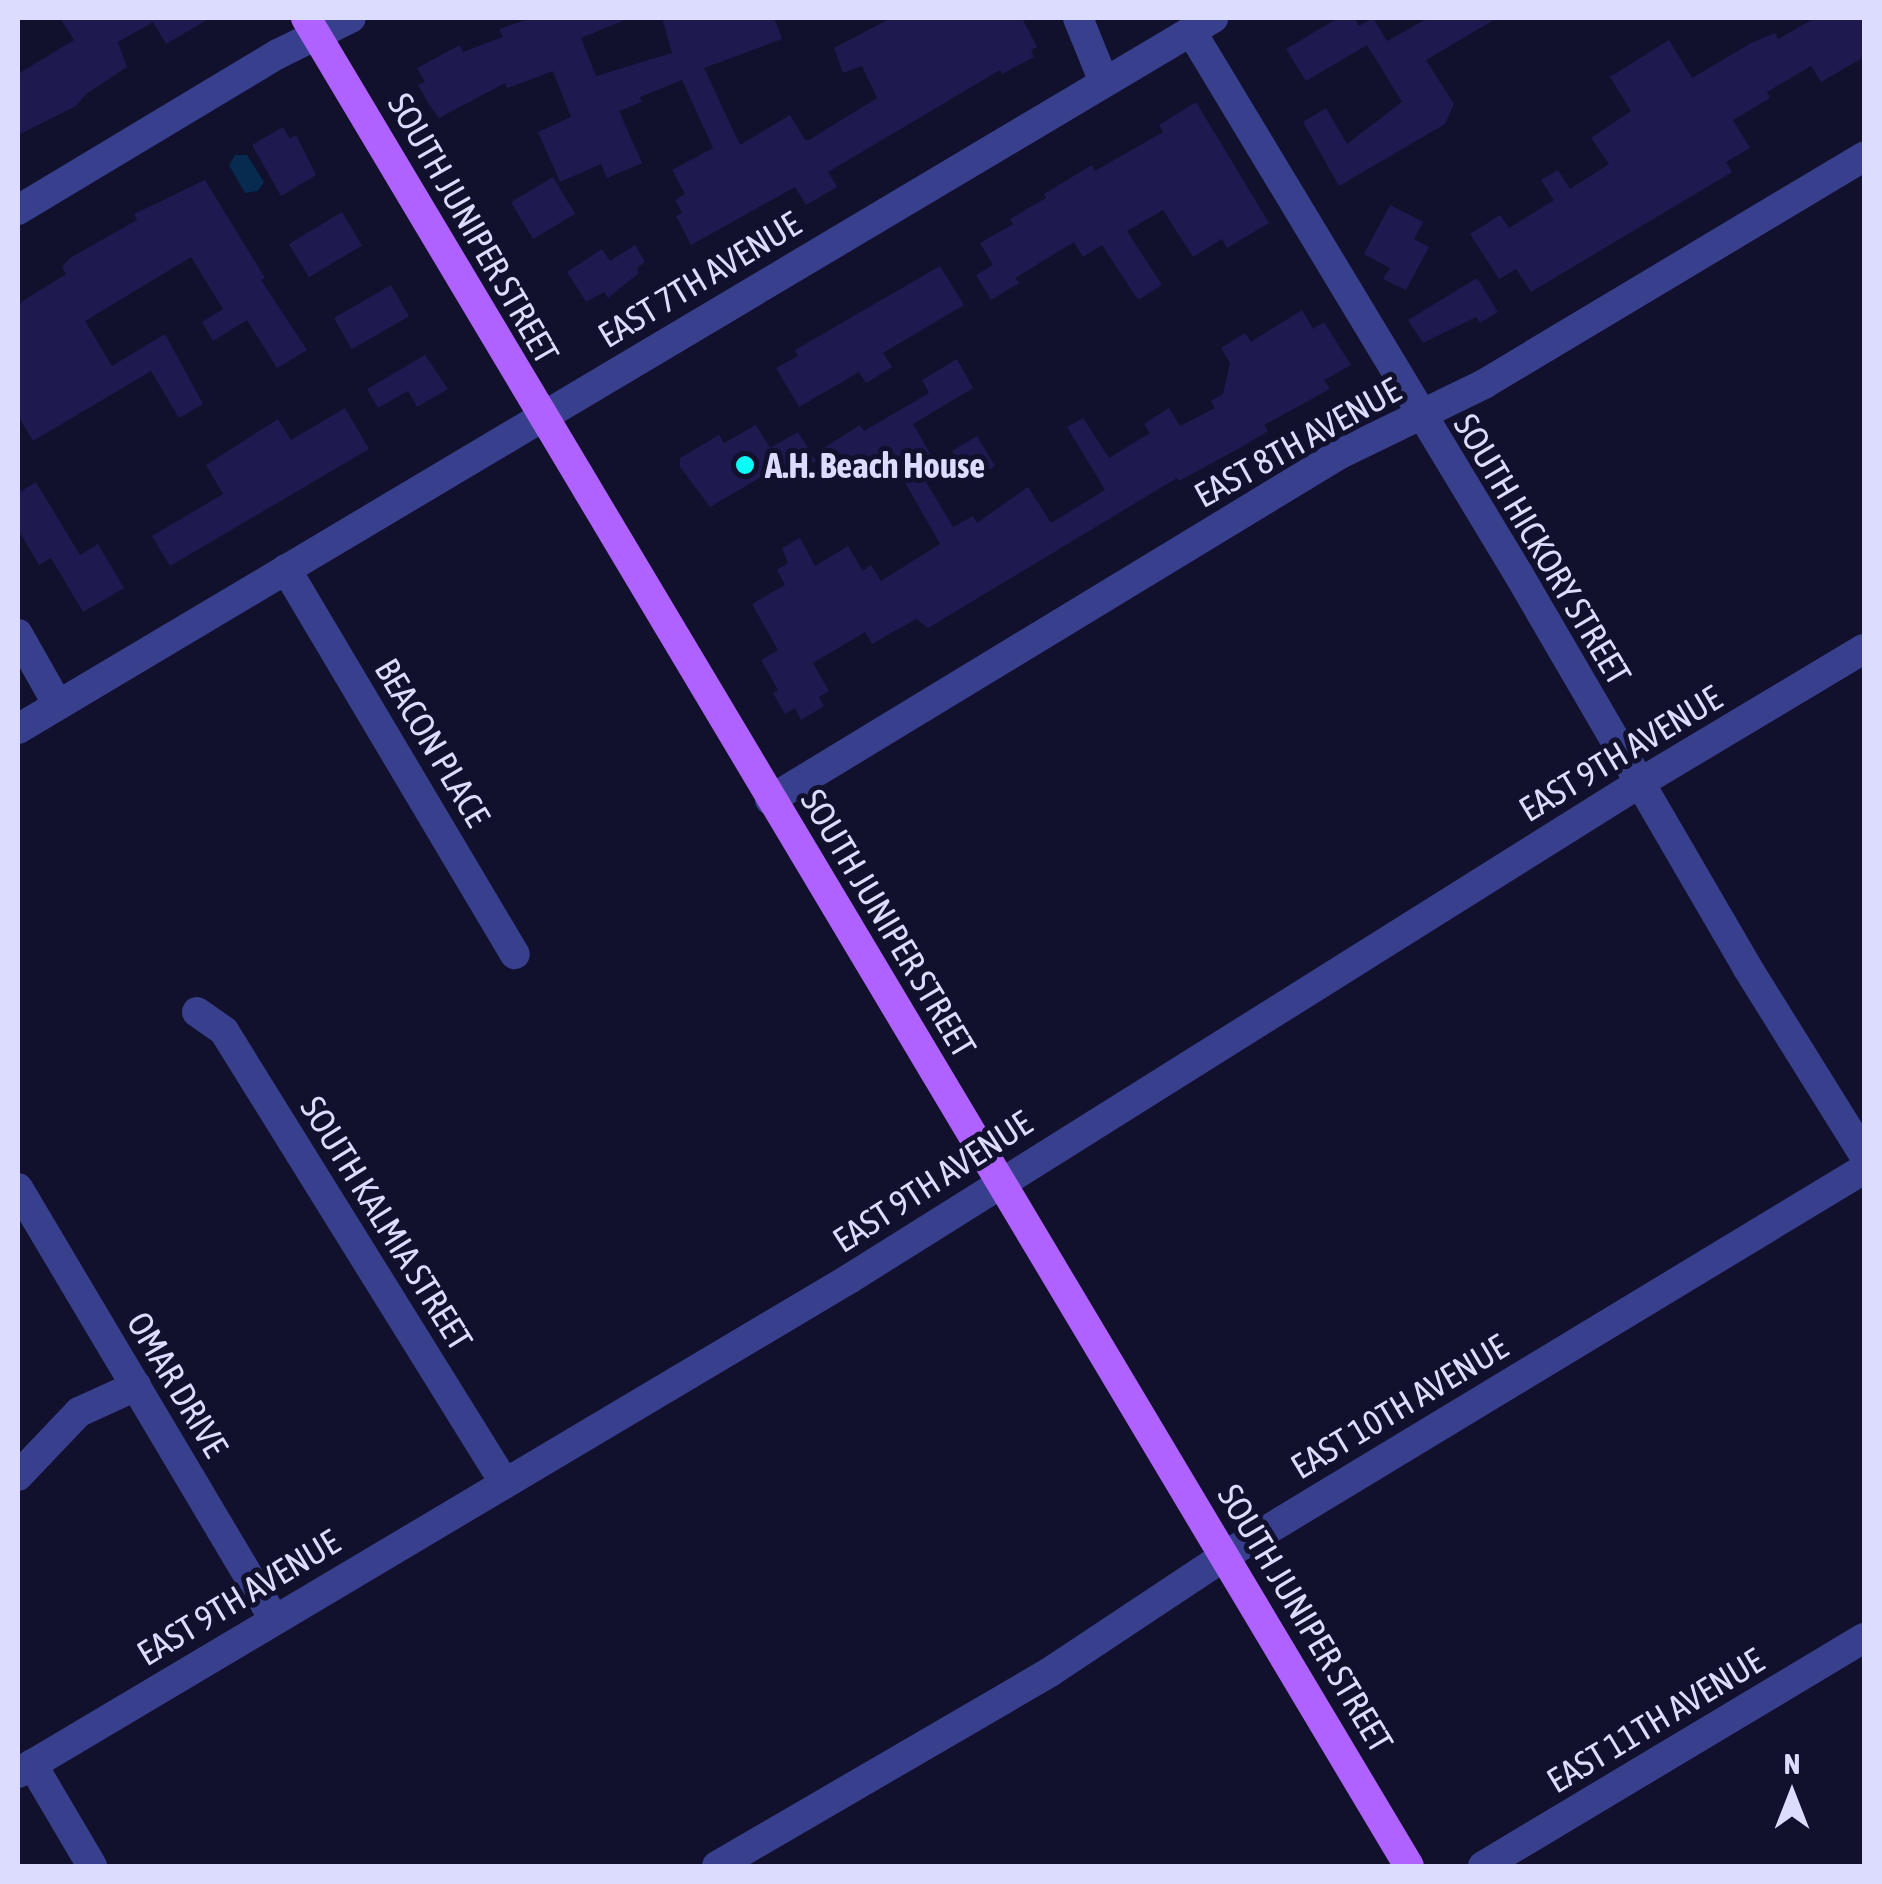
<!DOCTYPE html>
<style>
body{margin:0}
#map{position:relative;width:1882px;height:1884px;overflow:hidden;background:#11102d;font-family:"Asap Condensed",sans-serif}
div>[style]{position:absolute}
.water>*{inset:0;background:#072b4e}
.building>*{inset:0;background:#1e1a4f;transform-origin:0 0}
.minor>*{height:30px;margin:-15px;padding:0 15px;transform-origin:15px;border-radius:15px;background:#38408e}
.major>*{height:30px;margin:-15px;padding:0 15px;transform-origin:15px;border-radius:15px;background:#af62ff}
.dots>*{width:28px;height:28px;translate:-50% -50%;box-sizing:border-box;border:5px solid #11102d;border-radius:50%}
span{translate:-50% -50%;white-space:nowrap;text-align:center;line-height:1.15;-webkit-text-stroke:10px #11102d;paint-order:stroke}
.street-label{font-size:35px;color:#dbdcff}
.poi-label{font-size:35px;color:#dbdcff;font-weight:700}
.left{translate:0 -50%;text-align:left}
.frame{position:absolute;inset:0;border:20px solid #dbdcff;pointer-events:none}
.north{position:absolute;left:1742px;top:1744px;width:100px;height:100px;-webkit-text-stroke:8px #11102d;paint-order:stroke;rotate:0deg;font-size:28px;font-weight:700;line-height:40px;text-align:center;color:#dbdcff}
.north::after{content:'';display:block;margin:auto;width:35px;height:45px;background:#dbdcff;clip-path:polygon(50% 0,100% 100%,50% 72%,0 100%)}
</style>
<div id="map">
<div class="water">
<i style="clip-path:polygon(235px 155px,247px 155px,264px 182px,258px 191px,245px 193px,229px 165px)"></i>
</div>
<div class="building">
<i style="clip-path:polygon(60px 18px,210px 18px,166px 44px,153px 22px,118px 42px,127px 67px,86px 94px,76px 106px,18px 135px,18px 74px,74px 40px)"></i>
<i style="clip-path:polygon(531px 18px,629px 18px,581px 38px,596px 76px,672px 53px,662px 18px,774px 18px,782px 39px,704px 68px,740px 145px,790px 115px,805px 140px,809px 140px,877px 98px,862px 66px,843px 73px,834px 48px,891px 18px,1022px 18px,1037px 47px,1031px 50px,1034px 57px,1002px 74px,1000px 70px,828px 172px,837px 187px,806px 205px,795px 187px,691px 245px,676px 216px,682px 213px,675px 200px,685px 194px,672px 170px,713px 148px,682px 80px,640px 97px,642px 102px,619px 111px,642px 163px,607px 178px,601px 164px,560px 182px,538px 132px,571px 117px,553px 71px,507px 88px,505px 83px,439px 118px,430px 106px,418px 85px,425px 82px,417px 68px,460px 45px,463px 52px,503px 37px,499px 29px)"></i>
<i style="clip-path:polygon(1338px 18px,1354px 18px,1359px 26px,1373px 18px,1387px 41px,1428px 18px,1497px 18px,1426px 60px,1454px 104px,1445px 124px,1339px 186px,1303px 122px,1326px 108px,1347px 144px,1402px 102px,1367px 45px,1306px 81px,1286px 49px)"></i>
<i style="clip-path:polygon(1815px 18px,1864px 18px,1864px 57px,1821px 82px,1811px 66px,1767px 92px,1770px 98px,1733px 120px,1750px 148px,1726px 162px,1732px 172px,1531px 292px,1516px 269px,1499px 279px,1470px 234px,1500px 215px,1509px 228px,1554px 200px,1541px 180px,1558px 170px,1570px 189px,1609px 164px,1591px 138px,1631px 111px,1610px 77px,1669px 40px,1692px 78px,1753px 42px,1775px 33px,1778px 39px)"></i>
<i style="clip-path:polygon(1196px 102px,1269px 223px,1227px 248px,1222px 239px,1193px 257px,1163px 210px,1127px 231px,1162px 285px,1138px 300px,1102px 245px,1083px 257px,1074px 242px,1015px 278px,1019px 283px,991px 300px,976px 275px,993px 265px,980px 243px,1013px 224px,1010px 219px,1046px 198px,1044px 194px,1092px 165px,1095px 171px,1163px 132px,1159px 125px)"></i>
<i style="clip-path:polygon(283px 127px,290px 139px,296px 135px,316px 175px,281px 196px,252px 145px)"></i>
<i style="left:553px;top:177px;width:43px;height:49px;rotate:59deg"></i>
<i style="clip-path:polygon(205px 180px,265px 278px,261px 280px,307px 350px,277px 368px,247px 320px,213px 341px,202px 322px,223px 309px,191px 257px,85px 321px,112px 366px,165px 334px,203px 404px,179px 418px,151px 371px,33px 441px,18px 416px,18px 304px,66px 274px,62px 267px,70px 258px,137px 220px,134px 214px)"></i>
<i style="clip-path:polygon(1390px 205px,1423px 222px,1414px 239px,1429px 247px,1406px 290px,1383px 279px,1390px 268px,1364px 254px)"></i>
<i style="left:342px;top:212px;width:39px;height:62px;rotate:59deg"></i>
<i style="clip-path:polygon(635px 245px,645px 262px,637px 268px,639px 273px,608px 298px,604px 292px,586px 302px,567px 272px,602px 249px,610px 261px)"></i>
<i style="clip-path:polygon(940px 266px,964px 305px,883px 353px,892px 367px,866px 383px,859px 372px,799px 407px,776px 368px,798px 356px,795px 350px)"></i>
<i style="clip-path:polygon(1477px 278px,1498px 312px,1480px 323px,1476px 317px,1423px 343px,1408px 320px)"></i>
<i style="left:391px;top:285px;width:36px;height:66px;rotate:60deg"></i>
<i style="clip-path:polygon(1302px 310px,1313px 329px,1324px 322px,1351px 365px,1324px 380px,1330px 389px,1264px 425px,1268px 431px,1238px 449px,1179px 481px,1177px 478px,928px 628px,916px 619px,872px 644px,865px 632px,813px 663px,829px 691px,819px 697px,824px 706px,801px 720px,795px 708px,785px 714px,773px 693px,778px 690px,761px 660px,778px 650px,752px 604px,785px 585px,777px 570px,788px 563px,782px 548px,800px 538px,815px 566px,848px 546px,863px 571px,871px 565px,881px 581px,940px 544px,886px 449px,834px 481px,816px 453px,860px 425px,864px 431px,929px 393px,922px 380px,957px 359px,973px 388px,913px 424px,941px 472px,926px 482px,953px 527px,973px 516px,977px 523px,1028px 487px,1051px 523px,1105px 490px,1067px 427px,1083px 418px,1109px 458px,1150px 433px,1144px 424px,1169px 408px,1180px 426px,1215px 408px,1211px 401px,1223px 394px,1230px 363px,1221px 348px,1245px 333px,1251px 342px)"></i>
<i style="clip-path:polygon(425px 355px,448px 389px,417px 407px,408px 391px,378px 408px,367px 389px)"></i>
<i style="clip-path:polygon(345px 408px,369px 449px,170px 566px,152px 536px,223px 494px,206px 465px,278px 419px,291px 440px)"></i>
<i style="clip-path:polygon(756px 425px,770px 448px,798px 432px,816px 461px,778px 484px,771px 471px,710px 507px,680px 467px,680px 458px,719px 435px,724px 443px)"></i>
<i style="left:977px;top:436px;width:35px;height:29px;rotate:59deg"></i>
<i style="clip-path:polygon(36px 482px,80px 555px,98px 544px,124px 588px,83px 612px,51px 558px,39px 565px,18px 529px,18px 493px)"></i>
</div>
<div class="minor">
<i style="left:1078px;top:18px;width:69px;rotate:67.9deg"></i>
<i style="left:1191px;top:31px;width:635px;rotate:58.91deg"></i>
<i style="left:1519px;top:575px;width:453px;rotate:59.8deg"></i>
<i style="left:1747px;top:967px;width:221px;rotate:58.1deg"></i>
<i style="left:18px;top:210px;width:303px;rotate:-31deg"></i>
<i style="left:278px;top:54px;width:81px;rotate:-26.3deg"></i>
<i style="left:286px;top:569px;width:448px;rotate:59.3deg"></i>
<i style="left:18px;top:634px;width:81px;rotate:60.6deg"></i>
<i style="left:18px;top:729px;width:1391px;rotate:-30.75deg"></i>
<i style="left:770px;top:800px;width:665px;rotate:-31.27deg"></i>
<i style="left:1338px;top:455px;width:162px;rotate:-25.9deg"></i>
<i style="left:1484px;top:384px;width:443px;rotate:-30.9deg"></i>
<i style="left:197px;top:1012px;width:33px;rotate:35deg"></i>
<i style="left:224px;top:1031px;width:531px;rotate:58.17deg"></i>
<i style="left:18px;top:1188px;width:501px;rotate:59.29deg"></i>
<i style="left:18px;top:1476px;width:88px;rotate:-46.4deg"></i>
<i style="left:79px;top:1412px;width:63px;rotate:-24.5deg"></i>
<i style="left:32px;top:1764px;width:118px;rotate:59.5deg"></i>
<i style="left:18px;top:1773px;width:967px;rotate:-30.73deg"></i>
<i style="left:849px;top:1279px;width:931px;rotate:-32.1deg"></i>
<i style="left:1638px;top:784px;width:263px;rotate:-30.9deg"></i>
<i style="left:717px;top:1866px;width:385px;rotate:-30.2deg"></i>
<i style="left:1050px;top:1672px;width:211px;rotate:-33.6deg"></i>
<i style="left:1226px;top:1555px;width:746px;rotate:-31.17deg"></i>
<i style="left:1483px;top:1866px;width:444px;rotate:-30.9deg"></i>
</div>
<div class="major">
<i style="left:306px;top:18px;width:2152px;rotate:59.17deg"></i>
</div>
<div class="dots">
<i style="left:745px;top:465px;background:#07fff6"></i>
</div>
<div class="street-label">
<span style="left:474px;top:228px;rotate:60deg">SOUTH JUNIPER STREET</span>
<span style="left:699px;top:279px;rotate:-31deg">EAST 7TH AVENUE</span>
<span style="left:1297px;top:442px;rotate:-29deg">EAST 8TH AVENUE</span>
<span style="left:1543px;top:549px;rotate:59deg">SOUTH HICKORY STREET</span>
<span style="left:433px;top:742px;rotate:59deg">BEACON PLACE</span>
<span style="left:1620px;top:753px;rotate:-31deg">EAST 9TH AVENUE</span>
<span style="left:889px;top:923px;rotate:59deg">SOUTH JUNIPER STREET</span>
<span style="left:932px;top:1181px;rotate:-33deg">EAST 9TH AVENUE</span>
<span style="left:387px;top:1223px;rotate:58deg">SOUTH KALMIA STREET</span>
<span style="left:178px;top:1384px;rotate:59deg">OMAR DRIVE</span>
<span style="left:1399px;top:1406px;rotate:-31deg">EAST 10TH AVENUE</span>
<span style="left:238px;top:1597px;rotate:-31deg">EAST 9TH AVENUE</span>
<span style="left:1306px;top:1618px;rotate:59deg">SOUTH JUNIPER STREET</span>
<span style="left:1655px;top:1720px;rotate:-31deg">EAST 11TH AVENUE</span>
</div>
<div class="poi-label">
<span class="left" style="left:765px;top:465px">A.H. Beach House</span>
</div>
<div class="frame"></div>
<div class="north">N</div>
</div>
